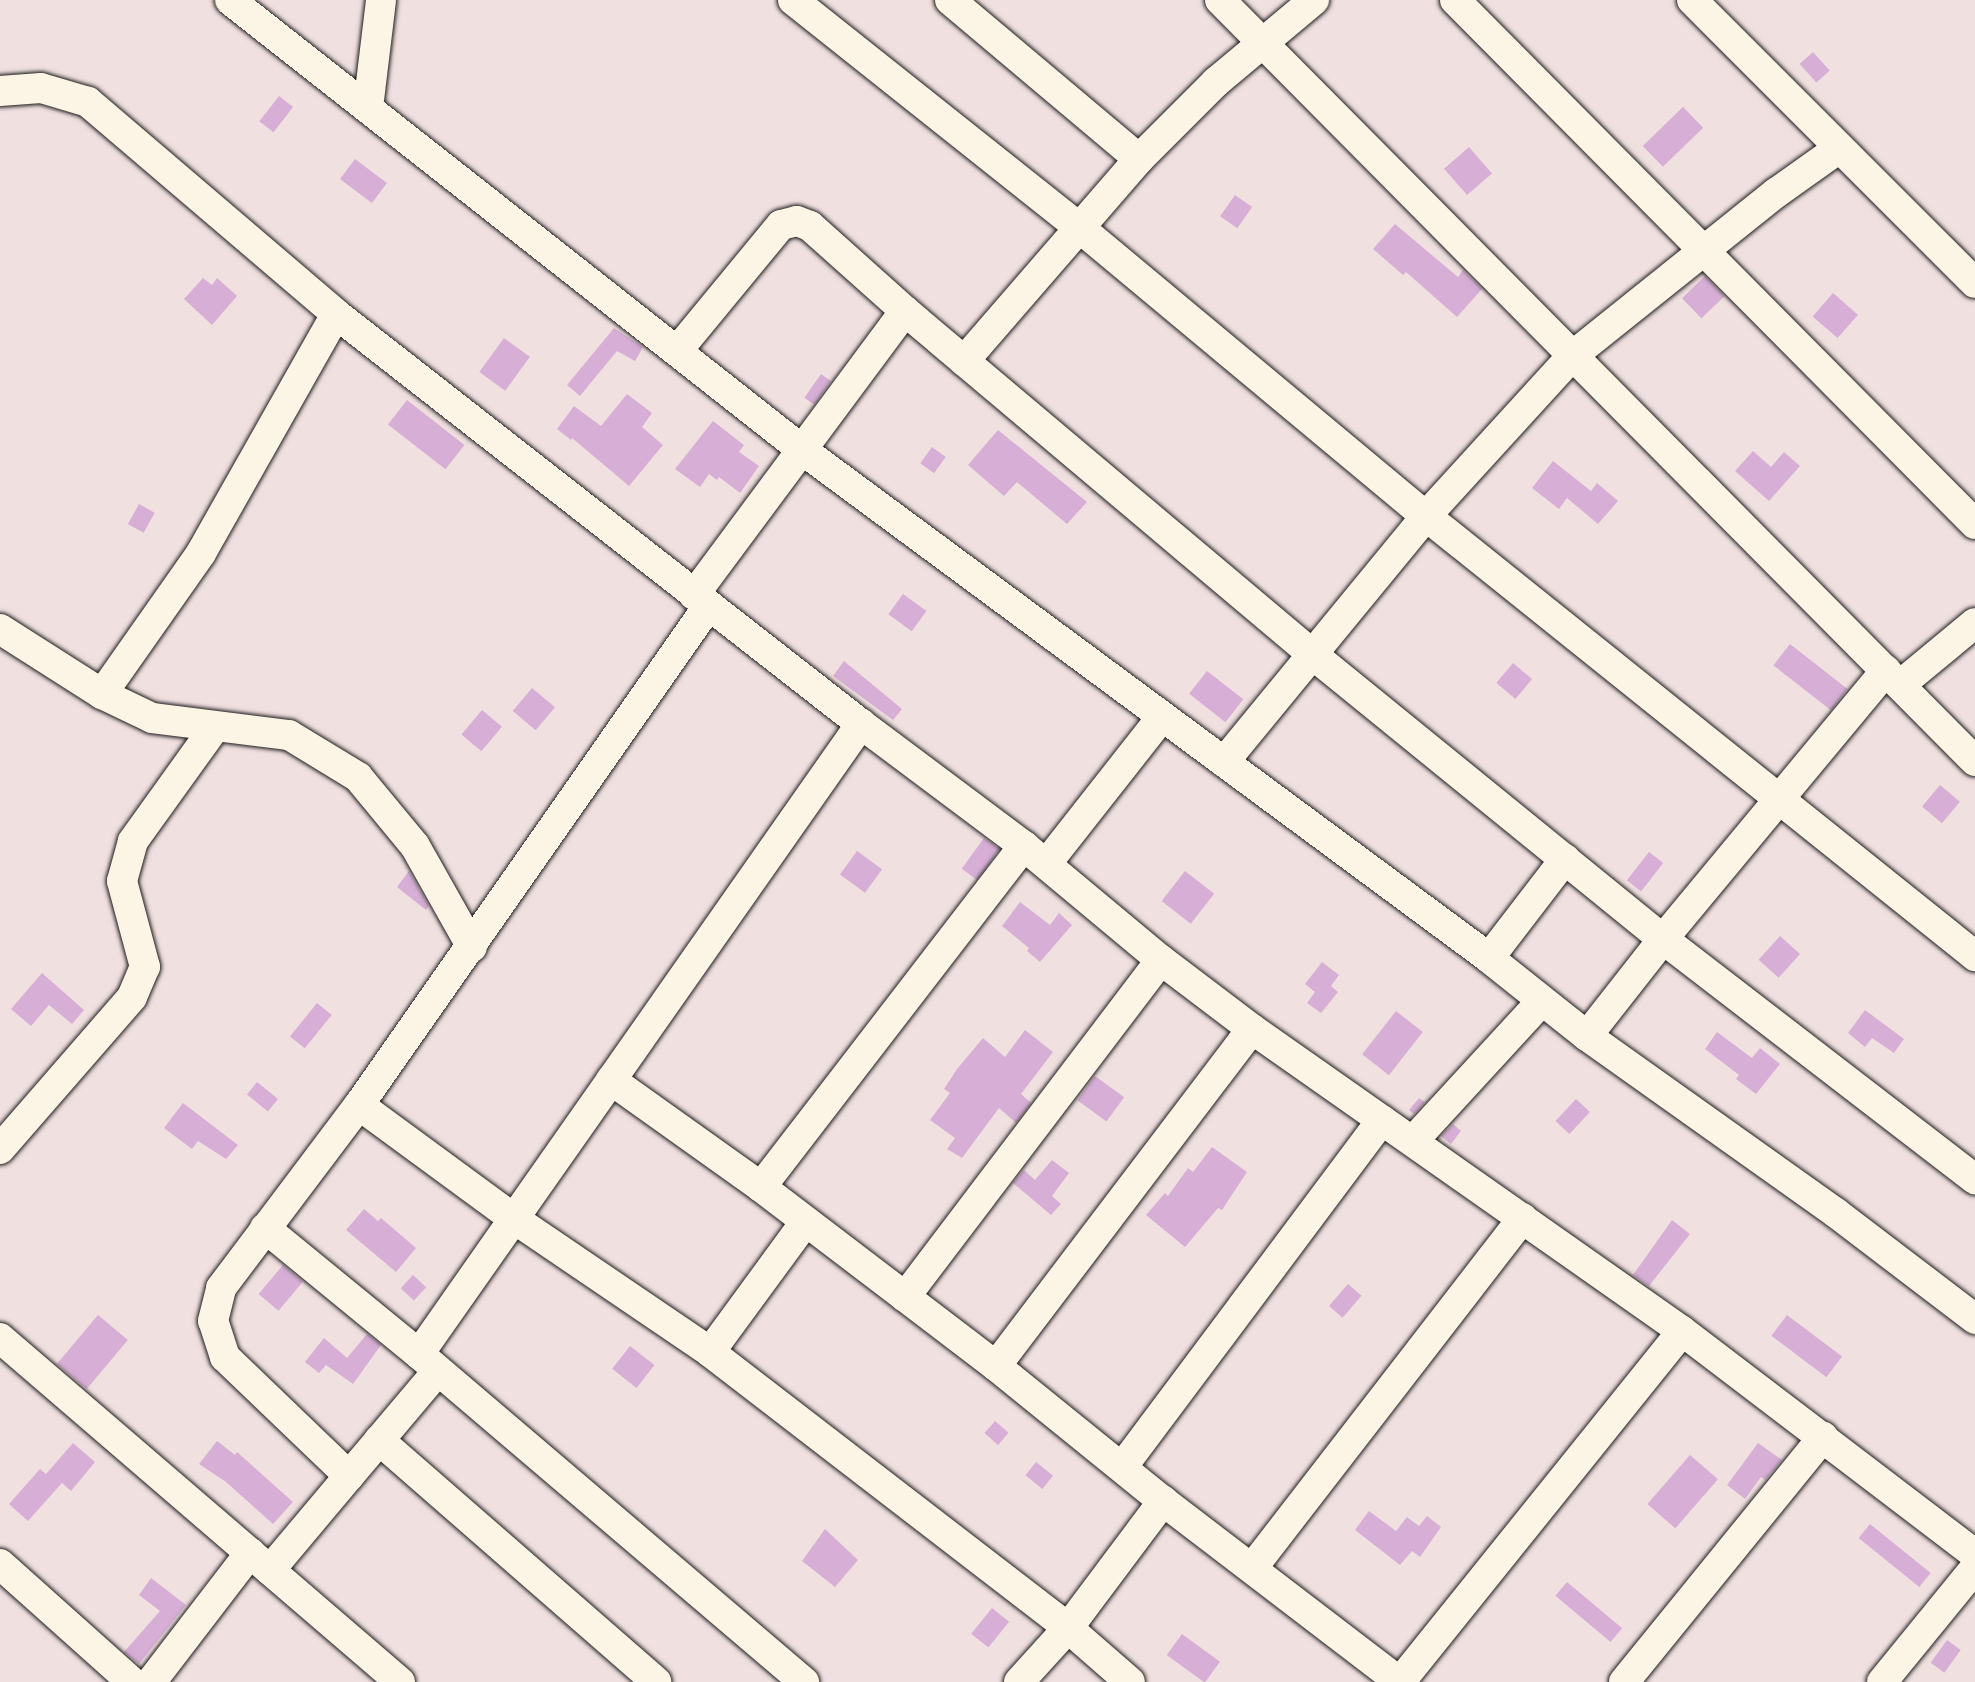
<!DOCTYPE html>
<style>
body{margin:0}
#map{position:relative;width:1975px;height:1682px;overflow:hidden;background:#f1e0e0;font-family:Dekko,sans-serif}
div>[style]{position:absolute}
.building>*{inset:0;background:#d7afd6;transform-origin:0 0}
.roads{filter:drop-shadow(0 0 2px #1c1c1c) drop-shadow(0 0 2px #1c1c1c)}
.minor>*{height:30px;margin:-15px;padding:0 15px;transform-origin:15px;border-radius:15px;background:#fcf5e5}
span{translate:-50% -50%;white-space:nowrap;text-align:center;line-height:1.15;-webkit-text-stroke:5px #fcf5e5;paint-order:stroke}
</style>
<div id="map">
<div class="building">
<i style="left:1813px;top:52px;width:25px;height:18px;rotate:48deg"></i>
<i style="left:279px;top:96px;width:18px;height:32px;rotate:38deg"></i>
<i style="left:1683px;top:107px;width:29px;height:56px;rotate:46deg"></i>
<i style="left:1469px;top:147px;width:35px;height:33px;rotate:49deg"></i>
<i style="left:355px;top:159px;width:40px;height:25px;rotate:37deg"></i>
<i style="left:1235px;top:195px;width:21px;height:26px;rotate:35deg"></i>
<i style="clip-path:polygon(1395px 224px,1458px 277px,1463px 270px,1482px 289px,1457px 317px,1406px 272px,1403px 275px,1373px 249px)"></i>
<i style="left:1705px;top:276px;width:28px;height:32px;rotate:46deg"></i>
<i style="clip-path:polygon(203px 278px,212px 285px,217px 278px,237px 296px,212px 325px,184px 299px)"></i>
<i style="left:1833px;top:293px;width:33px;height:31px;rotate:41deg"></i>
<i style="clip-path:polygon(614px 328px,643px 347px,635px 361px,617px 351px,580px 396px,567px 385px)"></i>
<i style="left:504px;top:338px;width:32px;height:42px;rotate:36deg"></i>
<i style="left:821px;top:374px;width:12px;height:29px;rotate:35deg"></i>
<i style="clip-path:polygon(627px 394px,652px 413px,642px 427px,663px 445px,629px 486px,572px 438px,571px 440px,557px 429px,574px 406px,601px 426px)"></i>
<i style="left:407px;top:400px;width:73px;height:31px;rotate:38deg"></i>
<i style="clip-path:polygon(713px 421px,744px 445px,739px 452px,759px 466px,740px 493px,719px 477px,717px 480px,709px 474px,700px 487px,675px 469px)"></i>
<i style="clip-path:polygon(998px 430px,1087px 502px,1067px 524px,1017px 482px,1004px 496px,968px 465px)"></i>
<i style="left:932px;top:447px;width:17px;height:20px;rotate:36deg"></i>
<i style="clip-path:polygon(1753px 451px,1771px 467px,1784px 452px,1800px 466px,1769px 501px,1735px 471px)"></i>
<i style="clip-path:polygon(1553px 461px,1591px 491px,1597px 483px,1618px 501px,1598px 524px,1567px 498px,1559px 509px,1532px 488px)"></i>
<i style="left:139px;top:504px;width:18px;height:23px;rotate:29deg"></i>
<i style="left:903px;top:594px;width:29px;height:25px;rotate:36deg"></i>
<i style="left:1790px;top:644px;width:73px;height:27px;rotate:38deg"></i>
<i style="clip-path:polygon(844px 661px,902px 709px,893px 720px,833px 676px)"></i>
<i style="left:1513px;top:663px;width:25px;height:26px;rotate:40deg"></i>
<i style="left:1207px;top:671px;width:46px;height:29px;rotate:38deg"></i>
<i style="left:532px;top:688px;width:30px;height:30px;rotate:40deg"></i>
<i style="left:482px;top:710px;width:26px;height:32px;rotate:40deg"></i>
<i style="left:1940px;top:785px;width:26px;height:28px;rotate:40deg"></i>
<i style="left:984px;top:838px;width:19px;height:38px;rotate:36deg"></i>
<i style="left:857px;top:851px;width:31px;height:29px;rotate:36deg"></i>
<i style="left:1649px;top:852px;width:18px;height:36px;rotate:38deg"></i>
<i style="clip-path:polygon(409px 871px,429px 906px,426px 910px,397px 887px)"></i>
<i style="left:1185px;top:871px;width:37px;height:38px;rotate:38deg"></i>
<i style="clip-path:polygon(1020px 902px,1050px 925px,1059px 913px,1072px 925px,1040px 962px,1027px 951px,1029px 948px,1002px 926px)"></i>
<i style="left:1780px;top:936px;width:27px;height:32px;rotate:42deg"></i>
<i style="clip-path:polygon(1322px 962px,1339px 975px,1331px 986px,1338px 992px,1321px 1013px,1307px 1003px,1315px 992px,1305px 984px)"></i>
<i style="clip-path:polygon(42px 973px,84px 1010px,72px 1024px,49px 1005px,31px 1026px,11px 1009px)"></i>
<i style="left:317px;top:1003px;width:19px;height:43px;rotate:39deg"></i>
<i style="clip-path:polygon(1865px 1010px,1904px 1039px,1894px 1053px,1872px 1038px,1865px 1047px,1848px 1033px)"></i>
<i style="left:1396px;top:1011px;width:34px;height:55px;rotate:38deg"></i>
<i style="clip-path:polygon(1025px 1030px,1053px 1052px,1021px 1094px,1031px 1103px,1016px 1123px,999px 1108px,962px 1158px,947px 1149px,955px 1138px,930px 1120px,950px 1093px,944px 1089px,957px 1069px,983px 1038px,1005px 1057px)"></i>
<i style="clip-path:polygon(1717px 1032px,1752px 1058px,1760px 1048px,1780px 1064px,1756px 1094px,1736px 1079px,1739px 1075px,1705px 1049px)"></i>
<i style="left:1095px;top:1076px;width:36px;height:30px;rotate:36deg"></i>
<i style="left:257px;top:1082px;width:27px;height:16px;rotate:39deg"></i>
<i style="clip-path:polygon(1419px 1098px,1425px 1102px,1414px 1114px,1409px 1110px)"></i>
<i style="left:1576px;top:1099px;width:19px;height:30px;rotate:43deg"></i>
<i style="clip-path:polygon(183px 1103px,238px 1145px,226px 1159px,198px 1141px,192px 1149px,164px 1128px)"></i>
<i style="clip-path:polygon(1453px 1124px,1461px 1131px,1451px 1144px,1441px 1136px)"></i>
<i style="clip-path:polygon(1212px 1147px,1247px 1172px,1222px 1210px,1218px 1208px,1185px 1247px,1146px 1215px,1165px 1193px,1168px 1196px,1188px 1168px,1193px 1172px)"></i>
<i style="clip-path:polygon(1052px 1160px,1069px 1173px,1052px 1196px,1061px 1204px,1051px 1215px,1013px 1183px,1024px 1170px,1035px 1180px)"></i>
<i style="clip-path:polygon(364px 1209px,378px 1221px,381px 1218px,416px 1248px,396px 1272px,346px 1230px)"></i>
<i style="clip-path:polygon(1672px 1220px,1690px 1234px,1649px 1286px,1633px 1275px)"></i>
<i style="left:283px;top:1265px;width:26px;height:38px;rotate:40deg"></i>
<i style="left:413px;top:1275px;width:18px;height:18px;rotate:43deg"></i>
<i style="left:1348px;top:1284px;width:18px;height:29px;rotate:41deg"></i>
<i style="left:98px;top:1315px;width:39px;height:64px;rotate:40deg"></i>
<i style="left:1787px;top:1315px;width:69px;height:26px;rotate:37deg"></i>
<i style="clip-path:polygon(367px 1334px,381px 1345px,353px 1384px,326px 1365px,319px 1373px,305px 1362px,324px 1338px,347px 1358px)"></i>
<i style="left:630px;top:1346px;width:31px;height:29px;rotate:38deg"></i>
<i style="left:995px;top:1421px;width:18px;height:16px;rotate:41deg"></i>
<i style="clip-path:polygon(217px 1441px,235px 1455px,237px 1452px,293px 1502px,273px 1524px,226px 1482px,199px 1464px)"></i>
<i style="clip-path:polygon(73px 1443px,95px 1462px,71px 1491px,62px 1483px,28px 1521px,9px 1504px,40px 1469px,46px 1474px)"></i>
<i style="clip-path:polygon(1758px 1443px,1782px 1460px,1765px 1480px,1761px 1477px,1745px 1499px,1727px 1485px)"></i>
<i style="left:1690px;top:1455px;width:37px;height:65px;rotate:41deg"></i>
<i style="left:1036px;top:1462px;width:22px;height:17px;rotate:39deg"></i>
<i style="clip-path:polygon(1369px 1511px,1396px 1531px,1407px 1517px,1419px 1526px,1427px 1516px,1441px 1527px,1420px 1557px,1412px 1551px,1400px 1565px,1355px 1530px)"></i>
<i style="left:1870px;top:1524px;width:78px;height:18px;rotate:39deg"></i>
<i style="clip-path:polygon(825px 1529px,858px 1560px,835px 1587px,802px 1561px)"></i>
<i style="clip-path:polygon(151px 1578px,186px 1605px,139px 1664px,124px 1652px,160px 1611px,139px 1595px)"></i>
<i style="left:1567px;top:1582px;width:72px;height:18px;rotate:40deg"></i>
<i style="left:992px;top:1608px;width:22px;height:33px;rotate:39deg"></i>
<i style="left:1182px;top:1634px;width:47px;height:26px;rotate:36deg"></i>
<i style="left:1947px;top:1640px;width:17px;height:28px;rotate:36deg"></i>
</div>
<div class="roads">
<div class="minor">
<i style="left:230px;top:0;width:726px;rotate:38.18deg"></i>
<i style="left:801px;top:449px;width:856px;rotate:36.49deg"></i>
<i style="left:1489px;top:958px;width:125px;rotate:38.5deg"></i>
<i style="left:1587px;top:1036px;width:305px;rotate:35.4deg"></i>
<i style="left:1836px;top:1213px;width:175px;rotate:37.3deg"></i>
<i style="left:793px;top:0;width:368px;rotate:38.5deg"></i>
<i style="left:1081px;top:229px;width:449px;rotate:39.8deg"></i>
<i style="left:1426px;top:516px;width:704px;rotate:38.71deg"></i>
<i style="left:950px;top:0;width:247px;rotate:40.1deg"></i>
<i style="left:1220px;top:0;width:1072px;rotate:45.23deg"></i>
<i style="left:1455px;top:0;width:738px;rotate:45.22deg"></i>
<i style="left:1692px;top:0;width:400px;rotate:45deg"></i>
<i style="left:0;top:91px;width:41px;rotate:-4.2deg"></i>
<i style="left:41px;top:88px;width:49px;rotate:16.6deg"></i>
<i style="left:88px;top:102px;width:326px;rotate:40.5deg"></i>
<i style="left:336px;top:314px;width:666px;rotate:37.99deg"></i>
<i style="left:861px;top:724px;width:204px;rotate:36.8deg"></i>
<i style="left:1024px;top:846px;width:178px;rotate:39.8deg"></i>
<i style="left:1161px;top:960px;width:114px;rotate:37.2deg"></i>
<i style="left:1252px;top:1029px;width:525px;rotate:35.08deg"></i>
<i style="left:1682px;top:1331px;width:368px;rotate:37.3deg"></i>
<i style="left:368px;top:108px;width:109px;rotate:-83.1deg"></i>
<i style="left:677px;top:351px;width:163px;rotate:-50.5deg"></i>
<i style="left:781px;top:225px;width:16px;rotate:-14deg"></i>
<i style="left:797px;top:221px;width:14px;rotate:21deg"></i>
<i style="left:810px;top:226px;width:127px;rotate:41.8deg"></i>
<i style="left:905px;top:311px;width:532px;rotate:40.12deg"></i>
<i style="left:1312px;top:654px;width:452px;rotate:39.1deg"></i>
<i style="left:1663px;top:939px;width:394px;rotate:37.6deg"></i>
<i style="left:964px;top:361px;width:267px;rotate:-49.1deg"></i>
<i style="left:1139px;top:159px;width:109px;rotate:-45deg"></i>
<i style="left:1216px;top:82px;width:128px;rotate:-39.9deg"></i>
<i style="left:694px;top:595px;width:354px;rotate:-53.4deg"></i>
<i style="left:0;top:629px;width:121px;rotate:32.5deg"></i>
<i style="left:102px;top:694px;width:55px;rotate:25.6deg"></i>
<i style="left:152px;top:718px;width:138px;rotate:7.1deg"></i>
<i style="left:289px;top:735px;width:81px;rotate:31.3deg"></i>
<i style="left:358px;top:777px;width:89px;rotate:50.4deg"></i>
<i style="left:415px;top:846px;width:116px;rotate:60.6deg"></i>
<i style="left:1900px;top:685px;width:97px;rotate:-39.6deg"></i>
<i style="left:102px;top:694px;width:172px;rotate:-54.9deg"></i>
<i style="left:201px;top:553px;width:274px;rotate:-60.5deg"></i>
<i style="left:1224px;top:762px;width:318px;rotate:-50.6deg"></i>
<i style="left:1426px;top:516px;width:215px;rotate:-47.6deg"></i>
<i style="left:1571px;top:357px;width:263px;rotate:-38.7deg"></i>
<i style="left:1776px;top:193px;width:76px;rotate:-35.4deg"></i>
<i style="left:1047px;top:863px;width:186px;rotate:-51.8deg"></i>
<i style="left:1489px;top:958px;width:125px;rotate:-52.5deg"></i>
<i style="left:1587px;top:1036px;width:123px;rotate:-51.9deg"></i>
<i style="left:1663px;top:939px;width:349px;rotate:-50.3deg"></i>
<i style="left:611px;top:1080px;width:184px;rotate:35.5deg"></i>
<i style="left:761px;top:1187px;width:295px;rotate:37.3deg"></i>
<i style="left:996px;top:1366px;width:215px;rotate:39deg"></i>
<i style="left:1163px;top:1501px;width:298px;rotate:37.4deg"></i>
<i style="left:359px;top:1105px;width:191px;rotate:36.3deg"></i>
<i style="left:513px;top:1218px;width:238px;rotate:34.2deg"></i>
<i style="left:710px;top:1352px;width:452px;rotate:37.6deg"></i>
<i style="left:1068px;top:1628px;width:82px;rotate:41.1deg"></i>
<i style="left:1413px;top:1141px;width:189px;rotate:-47.4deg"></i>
<i style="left:0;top:1149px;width:201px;rotate:-49deg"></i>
<i style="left:132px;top:997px;width:33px;rotate:-67deg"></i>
<i style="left:145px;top:967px;width:89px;rotate:-105deg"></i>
<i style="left:122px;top:881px;width:41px;rotate:-74.6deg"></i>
<i style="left:133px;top:841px;width:140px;rotate:-54.3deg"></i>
<i style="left:761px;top:1187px;width:431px;rotate:-52.4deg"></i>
<i style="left:265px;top:1228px;width:199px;rotate:39.3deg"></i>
<i style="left:419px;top:1354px;width:506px;rotate:40.43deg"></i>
<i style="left:905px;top:1297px;width:423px;rotate:-52.8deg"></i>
<i style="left:0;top:1338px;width:356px;rotate:40.7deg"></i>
<i style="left:710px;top:1352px;width:162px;rotate:-53.8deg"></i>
<i style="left:419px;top:1354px;width:770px;rotate:-54.95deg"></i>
<i style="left:996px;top:1366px;width:423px;rotate:-52.8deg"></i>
<i style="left:379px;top:1440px;width:368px;rotate:41.1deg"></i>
<i style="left:1123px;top:1466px;width:432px;rotate:-53.2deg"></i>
<i style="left:349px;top:1476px;width:136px;rotate:-49.8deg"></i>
<i style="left:0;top:1564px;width:177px;rotate:41.8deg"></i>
<i style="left:1253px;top:1567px;width:441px;rotate:-52.3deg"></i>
<i style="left:151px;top:1682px;width:163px;rotate:-52.5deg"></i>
<i style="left:400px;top:1682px;width:172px;rotate:-139.3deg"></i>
<i style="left:270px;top:1570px;width:123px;rotate:-50deg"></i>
<i style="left:349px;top:1476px;width:172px;rotate:-136.2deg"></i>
<i style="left:225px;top:1357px;width:38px;rotate:-108deg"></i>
<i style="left:213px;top:1321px;width:34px;rotate:-76deg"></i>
<i style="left:221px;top:1288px;width:229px;rotate:-53deg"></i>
<i style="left:359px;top:1105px;width:610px;rotate:-55.01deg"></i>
<i style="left:1019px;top:1682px;width:73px;rotate:-47.8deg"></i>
<i style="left:1068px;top:1628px;width:159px;rotate:-53.2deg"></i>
<i style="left:1400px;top:1682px;width:450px;rotate:-51.2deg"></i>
<i style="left:1624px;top:1682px;width:316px;rotate:-50.9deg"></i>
<i style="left:1882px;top:1682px;width:147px;rotate:-50.8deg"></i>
</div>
</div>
</div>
